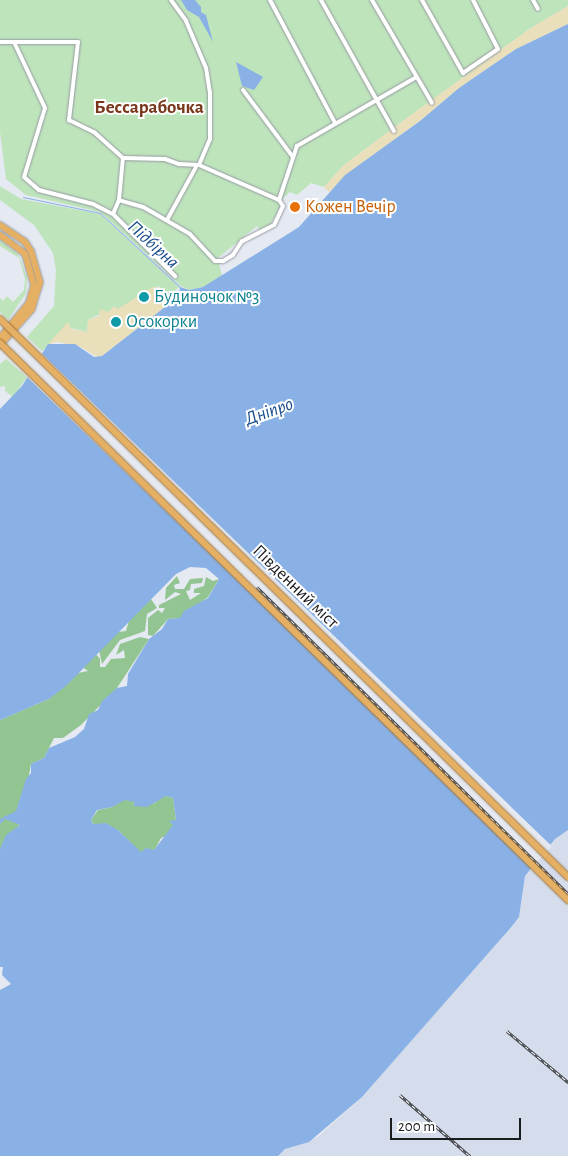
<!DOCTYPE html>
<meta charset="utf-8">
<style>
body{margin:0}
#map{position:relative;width:568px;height:1156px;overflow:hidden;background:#e5e9f1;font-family:"Alegreya Sans",sans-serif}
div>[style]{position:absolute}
.built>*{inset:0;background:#d5ddec}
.green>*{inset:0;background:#bee4bc}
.forest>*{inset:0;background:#93c592}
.sand>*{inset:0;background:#e9dfba}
.water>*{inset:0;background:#8ab1e6}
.pier>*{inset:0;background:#e5e9f1;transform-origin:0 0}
.stream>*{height:1px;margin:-0.5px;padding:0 0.5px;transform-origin:0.5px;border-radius:0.5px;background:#8ab1e6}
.roads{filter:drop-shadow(0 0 1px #979ba3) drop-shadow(0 0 1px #979ba3)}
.minor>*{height:4px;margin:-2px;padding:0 2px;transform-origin:2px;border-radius:2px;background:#fff}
.trunk>*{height:6px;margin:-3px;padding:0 3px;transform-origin:3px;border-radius:3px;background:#e6b064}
.rail>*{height:3px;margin-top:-1.5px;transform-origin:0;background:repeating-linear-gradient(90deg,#fff 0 4px,#3f4145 0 8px);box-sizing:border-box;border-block:1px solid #3f4145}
.bridges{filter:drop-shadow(0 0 1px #9b7033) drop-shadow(0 0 1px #9b7033)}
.trunk-bridge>*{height:6px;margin:-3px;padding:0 3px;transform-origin:3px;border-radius:3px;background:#e6b064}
.dots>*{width:14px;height:14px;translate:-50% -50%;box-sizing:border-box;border:2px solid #fff;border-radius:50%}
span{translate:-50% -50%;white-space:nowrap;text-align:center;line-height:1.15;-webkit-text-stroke:4px #fff;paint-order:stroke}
.food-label{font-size:18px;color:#c56008}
.left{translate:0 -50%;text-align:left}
.culture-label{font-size:18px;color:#0d838f}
.street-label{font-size:18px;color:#1b1c1f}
.neighbourhood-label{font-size:19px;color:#79381b;font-weight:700}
.water-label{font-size:19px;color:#1a4d8c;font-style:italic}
.scale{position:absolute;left:390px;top:1118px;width:131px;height:22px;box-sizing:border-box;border:2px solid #1b1c1f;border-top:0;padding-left:6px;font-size:15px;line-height:18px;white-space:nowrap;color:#1b1c1f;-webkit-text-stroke:4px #fff;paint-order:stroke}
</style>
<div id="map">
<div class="built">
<i style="clip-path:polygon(568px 830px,568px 1156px,278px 1156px,285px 1149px,318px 1137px,362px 1097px,513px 925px,519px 917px,525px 876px,555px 839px)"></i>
</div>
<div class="green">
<i style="clip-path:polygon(0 0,568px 0,568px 6px,531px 28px,392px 129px,344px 165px,324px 187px,311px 183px,297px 195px,290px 192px,279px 202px,282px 205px,270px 225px,259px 230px,257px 226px,218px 258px,222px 276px,203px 287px,189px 290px,181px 286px,100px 212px,26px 195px,6px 179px,0 132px)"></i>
<i style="clip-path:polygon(0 186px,21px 199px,100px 214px,179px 287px,167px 298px,165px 291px,158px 286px,118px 309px,100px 314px,88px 320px,87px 332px,71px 328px,42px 351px,27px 337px,54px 306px,56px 270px,53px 253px,34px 225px,0 200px)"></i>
<i style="clip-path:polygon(0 240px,18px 254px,27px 277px,26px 293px,8px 320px,0 312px,0 298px,3px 301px,7px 296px,13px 302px,24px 290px,25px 279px,19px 258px,0 246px)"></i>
<i style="clip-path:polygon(6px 359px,27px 377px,13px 397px,5px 391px,5px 386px,0 387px,0 364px)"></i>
</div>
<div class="forest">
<i style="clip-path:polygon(177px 576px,180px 583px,174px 585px,175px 589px,184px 589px,190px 579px,203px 578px,202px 583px,191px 584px,190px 590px,186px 591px,190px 600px,201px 593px,194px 593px,194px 589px,204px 586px,206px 577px,213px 581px,219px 579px,208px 597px,180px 618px,168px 619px,153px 636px,148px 635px,148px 618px,158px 610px,162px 613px,165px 608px,159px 608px,159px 605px,181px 594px,175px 592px,165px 600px,166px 588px)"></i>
<i style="clip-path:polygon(151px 599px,157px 608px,147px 614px,145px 631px,120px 640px,102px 664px,99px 650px,118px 632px,126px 631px,130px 617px)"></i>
<i style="clip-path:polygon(140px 637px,149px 639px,117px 688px,81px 725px,63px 738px,54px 738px,44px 758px,31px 764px,20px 824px,0 849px,0 720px,49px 699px,78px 673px,88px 671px,82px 667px,92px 657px,97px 655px,100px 659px,100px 667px,105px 667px,111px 659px,125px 658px,124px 650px,116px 655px,120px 644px)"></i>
<i style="clip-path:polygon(166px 796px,173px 798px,176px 820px,170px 822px,174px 825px,168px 835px,161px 838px,154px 851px,146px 848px,141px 853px,118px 830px,93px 824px,91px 820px,98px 810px,112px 807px,125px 799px,136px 802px,133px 805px,155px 803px,159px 797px)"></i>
</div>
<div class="sand">
<i style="clip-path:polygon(568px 6px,568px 24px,516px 49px,459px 88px,420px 121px,355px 168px,329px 192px,324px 187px,344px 165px,392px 129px,531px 28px)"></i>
<i style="clip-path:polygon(153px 287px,162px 288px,167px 294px,165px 307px,99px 358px,79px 346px,57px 342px,48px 344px,68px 322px,71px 329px,87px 332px,88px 320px,99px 316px,100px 309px,108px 312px,114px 306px,118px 309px)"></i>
</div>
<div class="water">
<i style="clip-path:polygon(181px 0,195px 0,201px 7px,201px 12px,206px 15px,213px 42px,199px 17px,187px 10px)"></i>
<i style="clip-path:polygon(evenodd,568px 24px,568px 830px,555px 839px,525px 876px,519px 917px,513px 925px,362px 1097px,309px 1142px,285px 1149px,278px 1156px,0 1156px,0 990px,11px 984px,2px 975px,3px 967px,0 967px,0 849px,6px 835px,20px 825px,5px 819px,0 824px,0 819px,16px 811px,26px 779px,31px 773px,31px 764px,44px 758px,49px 748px,75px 737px,84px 729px,89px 714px,98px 710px,102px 701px,117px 688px,127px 686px,128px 674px,149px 639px,162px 629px,168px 619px,180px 618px,184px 611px,208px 598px,219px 579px,206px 568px,190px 567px,176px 574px,66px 686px,49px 699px,0 720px,0 409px,22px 386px,48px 344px,75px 344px,94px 357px,102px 356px,165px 307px,179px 301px,180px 287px,189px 290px,203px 287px,299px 227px,345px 175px,420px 121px,459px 88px,516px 49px,568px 24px,166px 796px,173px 798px,176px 820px,169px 821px,173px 825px,154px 850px,146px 848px,141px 852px,118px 830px,106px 823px,93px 824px,91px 820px,97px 810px,112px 807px,125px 800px,135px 802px,133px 806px,147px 807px,166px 796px)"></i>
<i style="clip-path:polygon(236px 62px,263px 77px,254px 90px,242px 86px)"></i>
</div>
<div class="pier">
<i style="left:39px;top:351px;width:713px;height:27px;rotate:44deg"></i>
</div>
<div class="stream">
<i style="left:23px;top:197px;width:79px;rotate:11.7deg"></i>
<i style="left:100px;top:213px;width:110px;rotate:42.8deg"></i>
</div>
<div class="roads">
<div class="minor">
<i style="left:171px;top:0;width:26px;rotate:54deg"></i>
<i style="left:186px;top:21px;width:51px;rotate:66.9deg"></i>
<i style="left:206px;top:68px;width:24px;rotate:81deg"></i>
<i style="left:210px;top:92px;width:47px;rotate:90deg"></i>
<i style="left:210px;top:139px;width:28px;rotate:113deg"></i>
<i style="left:270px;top:0;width:139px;rotate:62.1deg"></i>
<i style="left:321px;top:0;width:150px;rotate:60.9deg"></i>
<i style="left:372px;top:0;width:119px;rotate:59.8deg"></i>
<i style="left:422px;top:0;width:84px;rotate:60.7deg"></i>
<i style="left:463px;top:73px;width:42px;rotate:-34.4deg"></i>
<i style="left:498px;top:49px;width:55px;rotate:-117deg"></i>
<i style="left:533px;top:0;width:10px;rotate:61deg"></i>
<i style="left:0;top:42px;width:78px"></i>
<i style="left:78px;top:42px;width:79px;rotate:96.6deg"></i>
<i style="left:69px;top:120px;width:28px;rotate:26deg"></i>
<i style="left:94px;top:132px;width:39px;rotate:42deg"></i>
<i style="left:123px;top:158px;width:42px;rotate:1.4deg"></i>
<i style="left:165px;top:159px;width:15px;rotate:20deg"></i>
<i style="left:179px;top:164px;width:20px;rotate:3deg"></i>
<i style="left:199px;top:165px;width:87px;rotate:23.6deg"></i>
<i style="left:279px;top:200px;width:7px;rotate:56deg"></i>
<i style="left:283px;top:206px;width:21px;rotate:115deg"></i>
<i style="left:274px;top:225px;width:36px;rotate:153deg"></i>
<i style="left:242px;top:241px;width:17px;rotate:123deg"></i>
<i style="left:233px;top:255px;width:12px;rotate:149deg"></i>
<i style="left:223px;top:261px;width:8px;rotate:180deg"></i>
<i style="left:215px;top:261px;width:37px;rotate:-133deg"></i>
<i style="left:190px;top:234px;width:54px;rotate:-150.1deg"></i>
<i style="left:143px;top:207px;width:25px;rotate:-164deg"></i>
<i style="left:14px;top:42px;width:73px;rotate:64.8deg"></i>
<i style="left:45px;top:108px;width:72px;rotate:106.9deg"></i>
<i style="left:24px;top:177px;width:20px;rotate:41deg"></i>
<i style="left:39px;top:190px;width:56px;rotate:14.5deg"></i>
<i style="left:93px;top:204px;width:22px;rotate:27deg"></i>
<i style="left:113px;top:214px;width:88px;rotate:45deg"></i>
<i style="left:243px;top:90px;width:84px;rotate:53.3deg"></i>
<i style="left:279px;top:200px;width:57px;rotate:-71.6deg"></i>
<i style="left:297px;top:146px;width:136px;rotate:-30deg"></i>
<i style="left:113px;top:214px;width:15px;rotate:-67deg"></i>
<i style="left:119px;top:200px;width:42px;rotate:-84.6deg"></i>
<i style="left:167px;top:220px;width:60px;rotate:-61.3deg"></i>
</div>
<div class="trunk">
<i style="left:0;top:225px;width:30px;rotate:34deg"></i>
<i style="left:25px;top:242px;width:11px;rotate:56deg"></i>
<i style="left:31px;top:251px;width:32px;rotate:74deg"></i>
<i style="left:40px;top:282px;width:28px;rotate:107deg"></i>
<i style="left:32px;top:309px;width:48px;rotate:131.6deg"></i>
<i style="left:0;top:235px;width:31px;rotate:37deg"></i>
<i style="left:25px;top:254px;width:32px;rotate:74deg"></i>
<i style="left:34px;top:285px;width:19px;rotate:106deg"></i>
<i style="left:29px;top:303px;width:45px;rotate:129.6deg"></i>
</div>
</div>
<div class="rail">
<i style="left:257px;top:587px;width:437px;rotate:44.6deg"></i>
<i style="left:507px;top:1031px;width:80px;rotate:39.9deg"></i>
<i style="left:400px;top:1095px;width:93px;rotate:41.1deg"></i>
</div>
<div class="bridges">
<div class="trunk-bridge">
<i style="left:0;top:319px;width:796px;rotate:44.49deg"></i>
<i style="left:0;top:343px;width:796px;rotate:44.44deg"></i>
</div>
</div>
<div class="dots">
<i style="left:295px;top:207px;background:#e8710a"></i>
<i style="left:144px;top:297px;background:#0f9aa8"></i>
<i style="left:116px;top:322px;background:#0f9aa8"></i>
</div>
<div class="food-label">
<span class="left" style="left:305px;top:207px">Кожен Вечір</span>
</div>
<div class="culture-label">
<span class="left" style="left:154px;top:297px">Будиночок №3</span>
<span class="left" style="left:126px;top:322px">Осокорки</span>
</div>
<div class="street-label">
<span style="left:295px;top:587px;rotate:44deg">Південний міст</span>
</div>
<div class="neighbourhood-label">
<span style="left:149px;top:108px">Бессарабочка</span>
</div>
<div class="water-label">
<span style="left:153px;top:245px;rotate:42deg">Підбірна</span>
<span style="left:269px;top:412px;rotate:-20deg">Дніпро</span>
</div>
<div class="scale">200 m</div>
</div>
